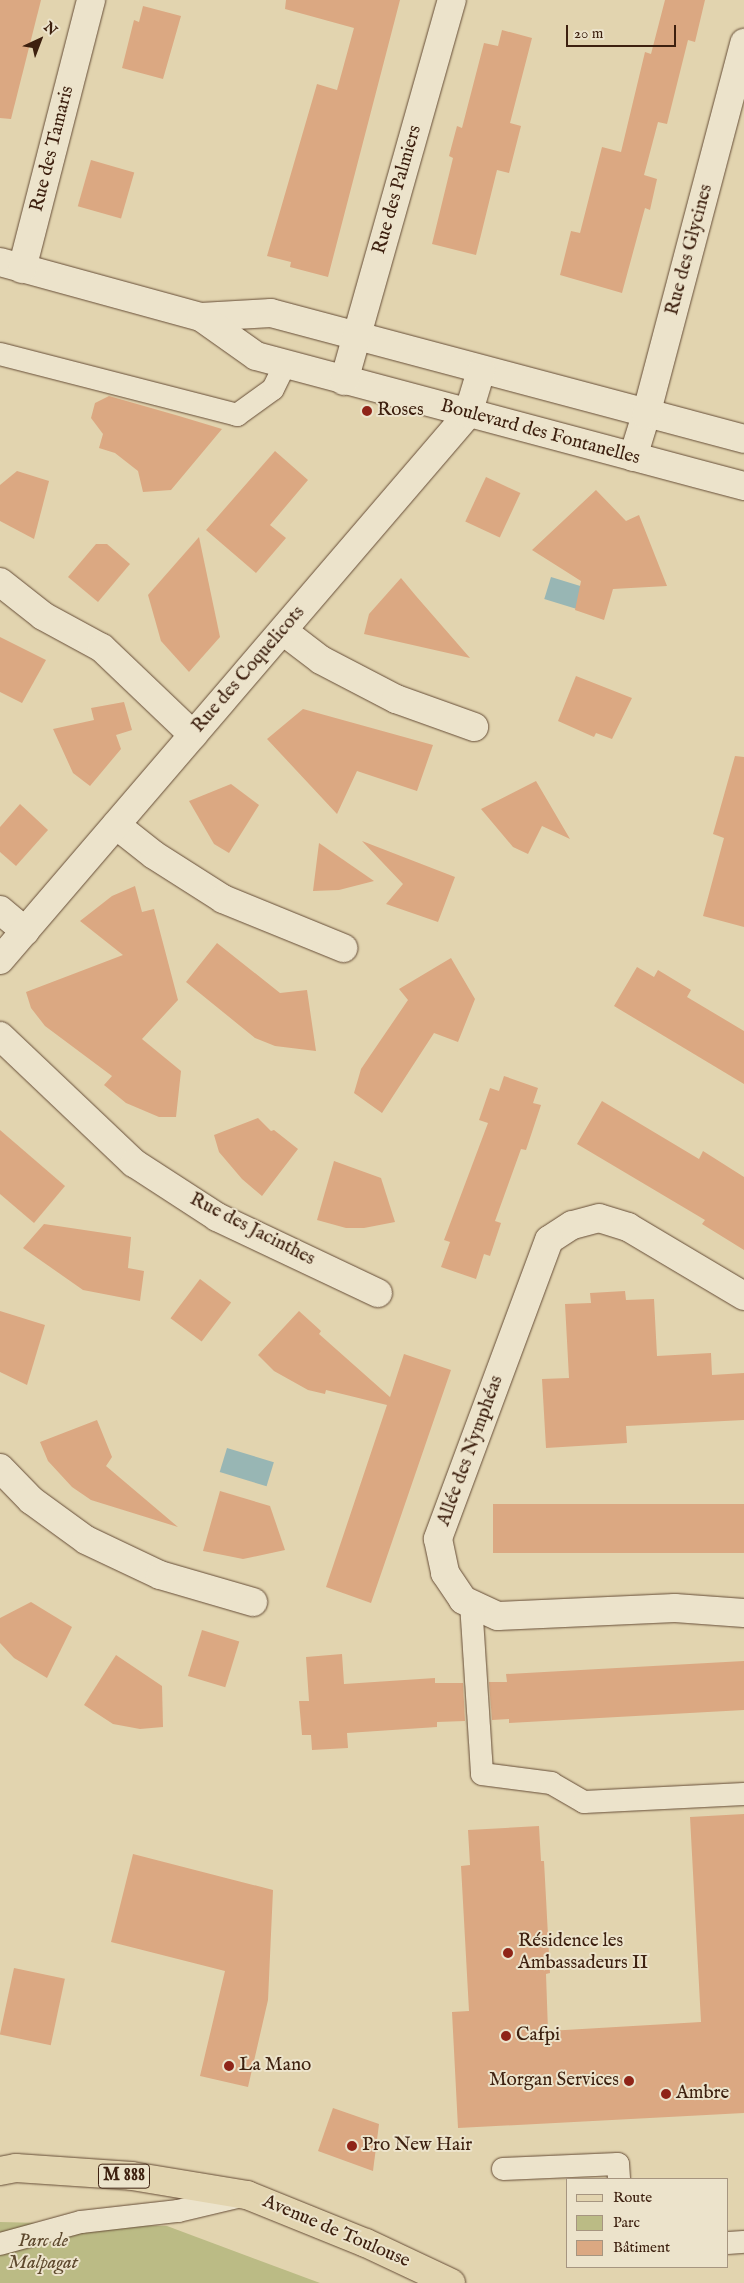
<!DOCTYPE html>
<meta charset="utf-8">
<style>
body{margin:0}
#map{position:relative;width:744px;height:2283px;overflow:hidden;background:#e2d4af;font-family:"IM FELL English",serif}
div>[style]{position:absolute}
.green>*{inset:0;background:#bbbb85}
.water>*{inset:0;background:#98b6b4;transform-origin:0 0}
.building>*{inset:0;background:#dba882;transform-origin:0 0}
.roads{filter:drop-shadow(0 0 1px #664d37) drop-shadow(0 0 1px #664d37)}
.lane>*{height:22px;margin:-11px;padding:0 11px;transform-origin:11px;border-radius:11px;background:#ece3cb}
.street>*{height:28px;margin:-14px;padding:0 14px;transform-origin:14px;border-radius:14px;background:#ece3cb}
.primary>*{height:28px;margin:-14px;padding:0 14px;transform-origin:14px;border-radius:14px;background:#e2d4af}
.dots>*{width:14px;height:14px;translate:-50% -50%;box-sizing:border-box;border:2px solid #ece3cb;border-radius:50%}
span{translate:-50% -50%;white-space:nowrap;text-align:center;line-height:1.15;-webkit-text-stroke:4px #ece3cb;paint-order:stroke}
.shield-label span{padding:1px 4px;background:#ece3cb;border:1px solid;border-radius:4px;-webkit-text-stroke-width:0}
.shield-label{font-size:18px;color:#3d200f;font-weight:700}
.street-label{font-size:19px;color:#3d200f}
.poi-label{font-size:19px;color:#3d200f}
.left{translate:0 -50%;text-align:left}
.right{translate:-100% -50%;text-align:right}
.park-label{font-size:19px;color:#5c472c;font-style:italic}
.legend{position:absolute;left:566px;top:2178px;width:162px;height:90px;box-sizing:border-box;background:#ece3cb;border:1px solid #a69580;margin:0;padding:6px 9px;list-style:none;font-size:15px;color:#3d200f}
.legend li{display:flex;align-items:center;gap:10px;height:25px}
.legend b{width:25px;border:1px solid #a69580}
.north{position:absolute;left:15px;top:15px;width:50px;height:50px;-webkit-text-stroke:4px #ece3cb;paint-order:stroke;rotate:43deg;font-size:14px;font-weight:700;line-height:20px;text-align:center;color:#3d200f}
.north::after{content:'';display:block;margin:auto;width:18px;height:22px;background:#3d200f;clip-path:polygon(50% 0,100% 100%,50% 72%,0 100%)}
.scale{position:absolute;left:566px;top:25px;width:110px;height:22px;box-sizing:border-box;border:2px solid #3d200f;border-top:0;padding-left:6px;font-size:15px;line-height:18px;white-space:nowrap;color:#3d200f;-webkit-text-stroke:4px #ece3cb;paint-order:stroke}
</style>
<div id="map">
<div class="green">
<i style="clip-path:polygon(0 2222px,167px 2226px,320px 2283px,0 2283px)"></i>
</div>
<div class="water">
<i style="left:551px;top:577px;width:45px;height:23px;rotate:17deg"></i>
<i style="left:227px;top:1448px;width:49px;height:25px;rotate:17deg"></i>
</div>
<div class="building">
<i style="clip-path:polygon(0 0,41px 0,11px 119px,0 118px)"></i>
<i style="clip-path:polygon(286px 0,400px 0,328px 277px,290px 267px,291px 262px,267px 256px,317px 84px,337px 90px,354px 28px,285px 9px)"></i>
<i style="clip-path:polygon(665px 0,705px 0,695px 42px,688px 40px,667px 124px,658px 122px,644px 175px,657px 179px,650px 210px,645px 208px,622px 293px,560px 275px,571px 231px,580px 233px,602px 147px,621px 152px,645px 52px,651px 54px)"></i>
<i style="clip-path:polygon(143px 6px,181px 16px,163px 79px,122px 68px,134px 20px,139px 22px)"></i>
<i style="clip-path:polygon(502px 30px,532px 38px,510px 123px,521px 126px,509px 173px,497px 170px,476px 255px,432px 244px,453px 158px,449px 156px,457px 126px,462px 128px,484px 43px,498px 46px)"></i>
<i style="left:91px;top:160px;width:45px;height:48px;rotate:16deg"></i>
<i style="clip-path:polygon(109px 396px,179px 416px,222px 429px,171px 490px,143px 492px,138px 471px,115px 453px,99px 448px,103px 434px,91px 418px,95px 403px)"></i>
<i style="clip-path:polygon(275px 451px,308px 480px,270px 525px,286px 538px,256px 573px,206px 530px)"></i>
<i style="clip-path:polygon(17px 471px,49px 481px,34px 539px,0 521px,0 485px)"></i>
<i style="left:486px;top:477px;width:38px;height:49px;rotate:25deg"></i>
<i style="clip-path:polygon(596px 490px,626px 521px,639px 515px,667px 586px,613px 589px,604px 620px,575px 610px,581px 581px,532px 550px)"></i>
<i style="clip-path:polygon(199px 537px,220px 637px,189px 672px,161px 641px,148px 595px)"></i>
<i style="clip-path:polygon(96px 544px,107px 544px,130px 564px,98px 602px,68px 577px)"></i>
<i style="clip-path:polygon(401px 578px,416px 596px,470px 658px,364px 634px,369px 614px)"></i>
<i style="clip-path:polygon(0 637px,46px 660px,22px 703px,0 692px)"></i>
<i style="clip-path:polygon(576px 676px,632px 698px,612px 739px,596px 733px,594px 737px,558px 721px)"></i>
<i style="clip-path:polygon(124px 702px,132px 730px,116px 735px,121px 749px,90px 786px,73px 773px,53px 729px,94px 720px,91px 708px)"></i>
<i style="clip-path:polygon(303px 709px,433px 745px,417px 791px,357px 771px,337px 814px,267px 739px)"></i>
<i style="clip-path:polygon(735px 756px,744px 757px,744px 927px,703px 916px,724px 838px,713px 834px)"></i>
<i style="clip-path:polygon(536px 781px,570px 839px,542px 826px,528px 854px,513px 847px,481px 809px)"></i>
<i style="clip-path:polygon(231px 784px,259px 805px,229px 853px,214px 844px,189px 801px)"></i>
<i style="clip-path:polygon(20px 804px,48px 830px,16px 866px,0 852px,0 827px)"></i>
<i style="clip-path:polygon(362px 841px,455px 877px,438px 922px,386px 904px,403px 884px)"></i>
<i style="clip-path:polygon(319px 843px,374px 881px,339px 890px,313px 891px)"></i>
<i style="clip-path:polygon(135px 886px,142px 912px,154px 909px,178px 1000px,142px 1039px,181px 1071px,176px 1117px,159px 1117px,126px 1103px,104px 1085px,112px 1076px,45px 1026px,31px 1008px,26px 992px,123px 955px,80px 921px,112px 896px)"></i>
<i style="clip-path:polygon(217px 943px,280px 993px,307px 990px,316px 1051px,275px 1046px,255px 1038px,186px 982px)"></i>
<i style="clip-path:polygon(451px 958px,475px 999px,458px 1042px,434px 1033px,382px 1113px,354px 1093px,361px 1069px,408px 1000px,399px 989px)"></i>
<i style="clip-path:polygon(637px 967px,654px 977px,658px 970px,691px 990px,687px 997px,744px 1031px,744px 1084px,614px 1006px)"></i>
<i style="clip-path:polygon(504px 1076px,538px 1088px,533px 1103px,541px 1105px,526px 1150px,521px 1149px,495px 1221px,501px 1223px,490px 1256px,484px 1254px,476px 1279px,441px 1267px,450px 1242px,444px 1240px,488px 1123px,479px 1120px,490px 1088px,499px 1091px)"></i>
<i style="clip-path:polygon(602px 1101px,699px 1159px,703px 1151px,744px 1177px,744px 1250px,702px 1224px,705px 1220px,577px 1144px)"></i>
<i style="clip-path:polygon(258px 1118px,271px 1131px,274px 1130px,298px 1149px,262px 1196px,242px 1179px,219px 1152px,214px 1135px)"></i>
<i style="clip-path:polygon(0 1130px,65px 1186px,34px 1223px,0 1194px)"></i>
<i style="clip-path:polygon(334px 1161px,381px 1178px,395px 1222px,364px 1228px,346px 1228px,317px 1220px)"></i>
<i style="clip-path:polygon(44px 1224px,131px 1237px,128px 1268px,144px 1271px,140px 1301px,83px 1290px,23px 1248px)"></i>
<i style="left:200px;top:1279px;width:39px;height:49px;rotate:37deg"></i>
<i style="clip-path:polygon(625px 1291px,626px 1300px,654px 1299px,657px 1356px,711px 1353px,712px 1375px,744px 1373px,744px 1420px,626px 1426px,627px 1443px,546px 1448px,542px 1379px,569px 1378px,565px 1304px,591px 1303px,590px 1293px)"></i>
<i style="clip-path:polygon(0 1311px,45px 1325px,27px 1385px,0 1372px)"></i>
<i style="clip-path:polygon(299px 1311px,321px 1331px,319px 1334px,390px 1397px,404px 1354px,451px 1370px,371px 1603px,326px 1587px,387px 1405px,326px 1390px,325px 1394px,308px 1390px,274px 1371px,258px 1355px)"></i>
<i style="clip-path:polygon(97px 1420px,112px 1457px,106px 1466px,178px 1527px,91px 1500px,72px 1487px,48px 1461px,40px 1442px)"></i>
<i style="clip-path:polygon(220px 1491px,270px 1506px,285px 1550px,243px 1559px,203px 1551px)"></i>
<i style="left:744px;top:1504px;width:49px;height:251px;rotate:90deg"></i>
<i style="clip-path:polygon(31px 1602px,72px 1627px,47px 1678px,14px 1658px,0 1643px,0 1618px)"></i>
<i style="left:202px;top:1630px;width:39px;height:48px;rotate:17deg"></i>
<i style="clip-path:polygon(342px 1654px,344px 1684px,435px 1678px,435px 1683px,463px 1683px,465px 1721px,437px 1722px,437px 1727px,347px 1733px,348px 1748px,312px 1750px,311px 1735px,302px 1735px,299px 1701px,309px 1701px,306px 1657px)"></i>
<i style="clip-path:polygon(116px 1655px,162px 1686px,163px 1727px,140px 1729px,113px 1724px,84px 1705px)"></i>
<i style="clip-path:polygon(744px 1661px,744px 1710px,509px 1723px,509px 1719px,492px 1720px,489px 1682px,507px 1682px,506px 1674px)"></i>
<i style="clip-path:polygon(744px 1814px,744px 2113px,458px 2128px,452px 2012px,469px 2011px,461px 1866px,470px 1865px,468px 1830px,539px 1826px,541px 1861px,544px 1861px,550px 1973px,546px 1974px,548px 2031px,701px 2022px,690px 1817px)"></i>
<i style="clip-path:polygon(133px 1854px,273px 1890px,268px 2000px,248px 2087px,200px 2076px,225px 1971px,111px 1942px)"></i>
<i style="left:14px;top:1968px;width:52px;height:68px;rotate:12deg"></i>
<i style="clip-path:polygon(333px 2108px,379px 2124px,373px 2171px,318px 2151px)"></i>
</div>
<div class="roads">
<div class="lane">
<i style="left:0;top:354px;width:245px;rotate:14.4deg"></i>
<i style="left:237px;top:415px;width:44px;rotate:-35.8deg"></i>
<i style="left:273px;top:389px;width:28px;rotate:-64deg"></i>
<i style="left:471px;top:1603px;width:171px;rotate:86.3deg"></i>
<i style="left:482px;top:1774px;width:70px;rotate:7.4deg"></i>
<i style="left:551px;top:1783px;width:38px;rotate:30deg"></i>
<i style="left:584px;top:1802px;width:160px;rotate:-2.9deg"></i>
<i style="left:503px;top:2169px;width:115px;rotate:-2.5deg"></i>
<i style="left:618px;top:2164px;width:15px;rotate:86deg"></i>
<i style="left:728px;top:2243px;width:16px;rotate:-4deg"></i>
<i style="left:0;top:2244px;width:84px;rotate:-15.2deg"></i>
<i style="left:81px;top:2222px;width:98px;rotate:-6.5deg"></i>
<i style="left:178px;top:2211px;width:65px;rotate:-13.4deg"></i>
</div>
<div class="street">
<i style="left:0;top:262px;width:208px;rotate:15.3deg"></i>
<i style="left:201px;top:317px;width:70px;rotate:-3.3deg"></i>
<i style="left:271px;top:313px;width:489px;rotate:14.9deg"></i>
<i style="left:22px;top:269px;width:278px;rotate:-75.6deg"></i>
<i style="left:201px;top:317px;width:67px;rotate:35.3deg"></i>
<i style="left:256px;top:356px;width:505px;rotate:14.92deg"></i>
<i style="left:344px;top:381px;width:396px;rotate:-74.2deg"></i>
<i style="left:633px;top:457px;width:44px;rotate:-72.8deg"></i>
<i style="left:646px;top:415px;width:385px;rotate:-75.2deg"></i>
<i style="left:0;top:582px;width:55px;rotate:38.3deg"></i>
<i style="left:43px;top:616px;width:67px;rotate:28.5deg"></i>
<i style="left:102px;top:648px;width:126px;rotate:43.7deg"></i>
<i style="left:283px;top:631px;width:48px;rotate:37.3deg"></i>
<i style="left:321px;top:660px;width:85px;rotate:27.5deg"></i>
<i style="left:396px;top:699px;width:83px;rotate:19.7deg"></i>
<i style="left:116px;top:825px;width:48px;rotate:38.3deg"></i>
<i style="left:154px;top:855px;width:82px;rotate:32.5deg"></i>
<i style="left:223px;top:899px;width:130px;rotate:22.2deg"></i>
<i style="left:0;top:910px;width:33px;rotate:40deg"></i>
<i style="left:0;top:960px;width:719px;rotate:-49.4deg"></i>
<i style="left:468px;top:414px;width:45px;rotate:-73.2deg"></i>
<i style="left:0;top:1036px;width:185px;rotate:43.5deg"></i>
<i style="left:134px;top:1163px;width:99px;rotate:33deg"></i>
<i style="left:217px;top:1217px;width:178px;rotate:25.3deg"></i>
<i style="left:744px;top:1296px;width:135px;rotate:-149.3deg"></i>
<i style="left:628px;top:1227px;width:30px;rotate:-163deg"></i>
<i style="left:599px;top:1218px;width:28px;rotate:165deg"></i>
<i style="left:572px;top:1225px;width:27px;rotate:147deg"></i>
<i style="left:549px;top:1240px;width:319px;rotate:110.4deg"></i>
<i style="left:438px;top:1539px;width:35px;rotate:78deg"></i>
<i style="left:445px;top:1573px;width:32px;rotate:56deg"></i>
<i style="left:463px;top:1600px;width:38px;rotate:25deg"></i>
<i style="left:498px;top:1616px;width:177px;rotate:-2.6deg"></i>
<i style="left:675px;top:1608px;width:69px;rotate:4.1deg"></i>
<i style="left:0;top:1468px;width:45px;rotate:45.9deg"></i>
<i style="left:31px;top:1500px;width:68px;rotate:36deg"></i>
<i style="left:86px;top:1540px;width:82px;rotate:25.3deg"></i>
<i style="left:160px;top:1575px;width:97px;rotate:16.2deg"></i>
</div>
<div class="primary">
<i style="left:0;top:2171px;width:16px;rotate:-11deg"></i>
<i style="left:16px;top:2168px;width:116px;rotate:3.9deg"></i>
<i style="left:132px;top:2176px;width:117px;rotate:9.4deg"></i>
<i style="left:247px;top:2195px;width:128px;rotate:22deg"></i>
<i style="left:366px;top:2243px;width:94px;rotate:25.2deg"></i>
</div>
</div>
<div class="dots">
<i style="left:367px;top:411px;background:#8f2418"></i>
<i style="left:508px;top:1953px;background:#8f2418"></i>
<i style="left:506px;top:2036px;background:#8f2418"></i>
<i style="left:229px;top:2066px;background:#8f2418"></i>
<i style="left:629px;top:2081px;background:#8f2418"></i>
<i style="left:666px;top:2094px;background:#8f2418"></i>
<i style="left:352px;top:2146px;background:#8f2418"></i>
</div>
<div class="shield-label">
<span style="left:124px;top:2176px">M 888</span>
</div>
<div class="street-label">
<span style="left:53px;top:149px;rotate:-76deg">Rue des Tamaris</span>
<span style="left:398px;top:190px;rotate:-74deg">Rue des Palmiers</span>
<span style="left:690px;top:250px;rotate:-75deg">Rue des Glycines</span>
<span style="left:540px;top:433px;rotate:15deg">Boulevard des Fontanelles</span>
<span style="left:249px;top:670px;rotate:-49deg">Rue des Coquelicots</span>
<span style="left:252px;top:1230px;rotate:27deg">Rue des Jacinthes</span>
<span style="left:471px;top:1451px;rotate:-70deg">Allée des Nymphéas</span>
<span style="left:336px;top:2232px;rotate:23deg">Avenue de Toulouse</span>
</div>
<div class="poi-label">
<span class="left" style="left:377px;top:411px">Roses</span>
<span class="left" style="left:518px;top:1953px">Résidence les<br>Ambassadeurs II</span>
<span class="left" style="left:516px;top:2036px">Cafpi</span>
<span class="left" style="left:239px;top:2066px">La Mano</span>
<span class="right" style="left:619px;top:2081px">Morgan Services</span>
<span class="left" style="left:676px;top:2094px">Ambre</span>
<span class="left" style="left:362px;top:2146px">Pro New Hair</span>
</div>
<div class="park-label">
<span style="left:43px;top:2253px">Parc de<br>Malpagat</span>
</div>
<ul class="legend">
<li><b style="height:6px;background:#e2d4af"></b>Route</li>
<li><b style="height:14px;background:#bbbb85"></b>Parc</li>
<li><b style="height:14px;background:#dba882"></b>Bâtiment</li>
</ul>
<div class="north">N</div>
<div class="scale">20 m</div>
</div>
